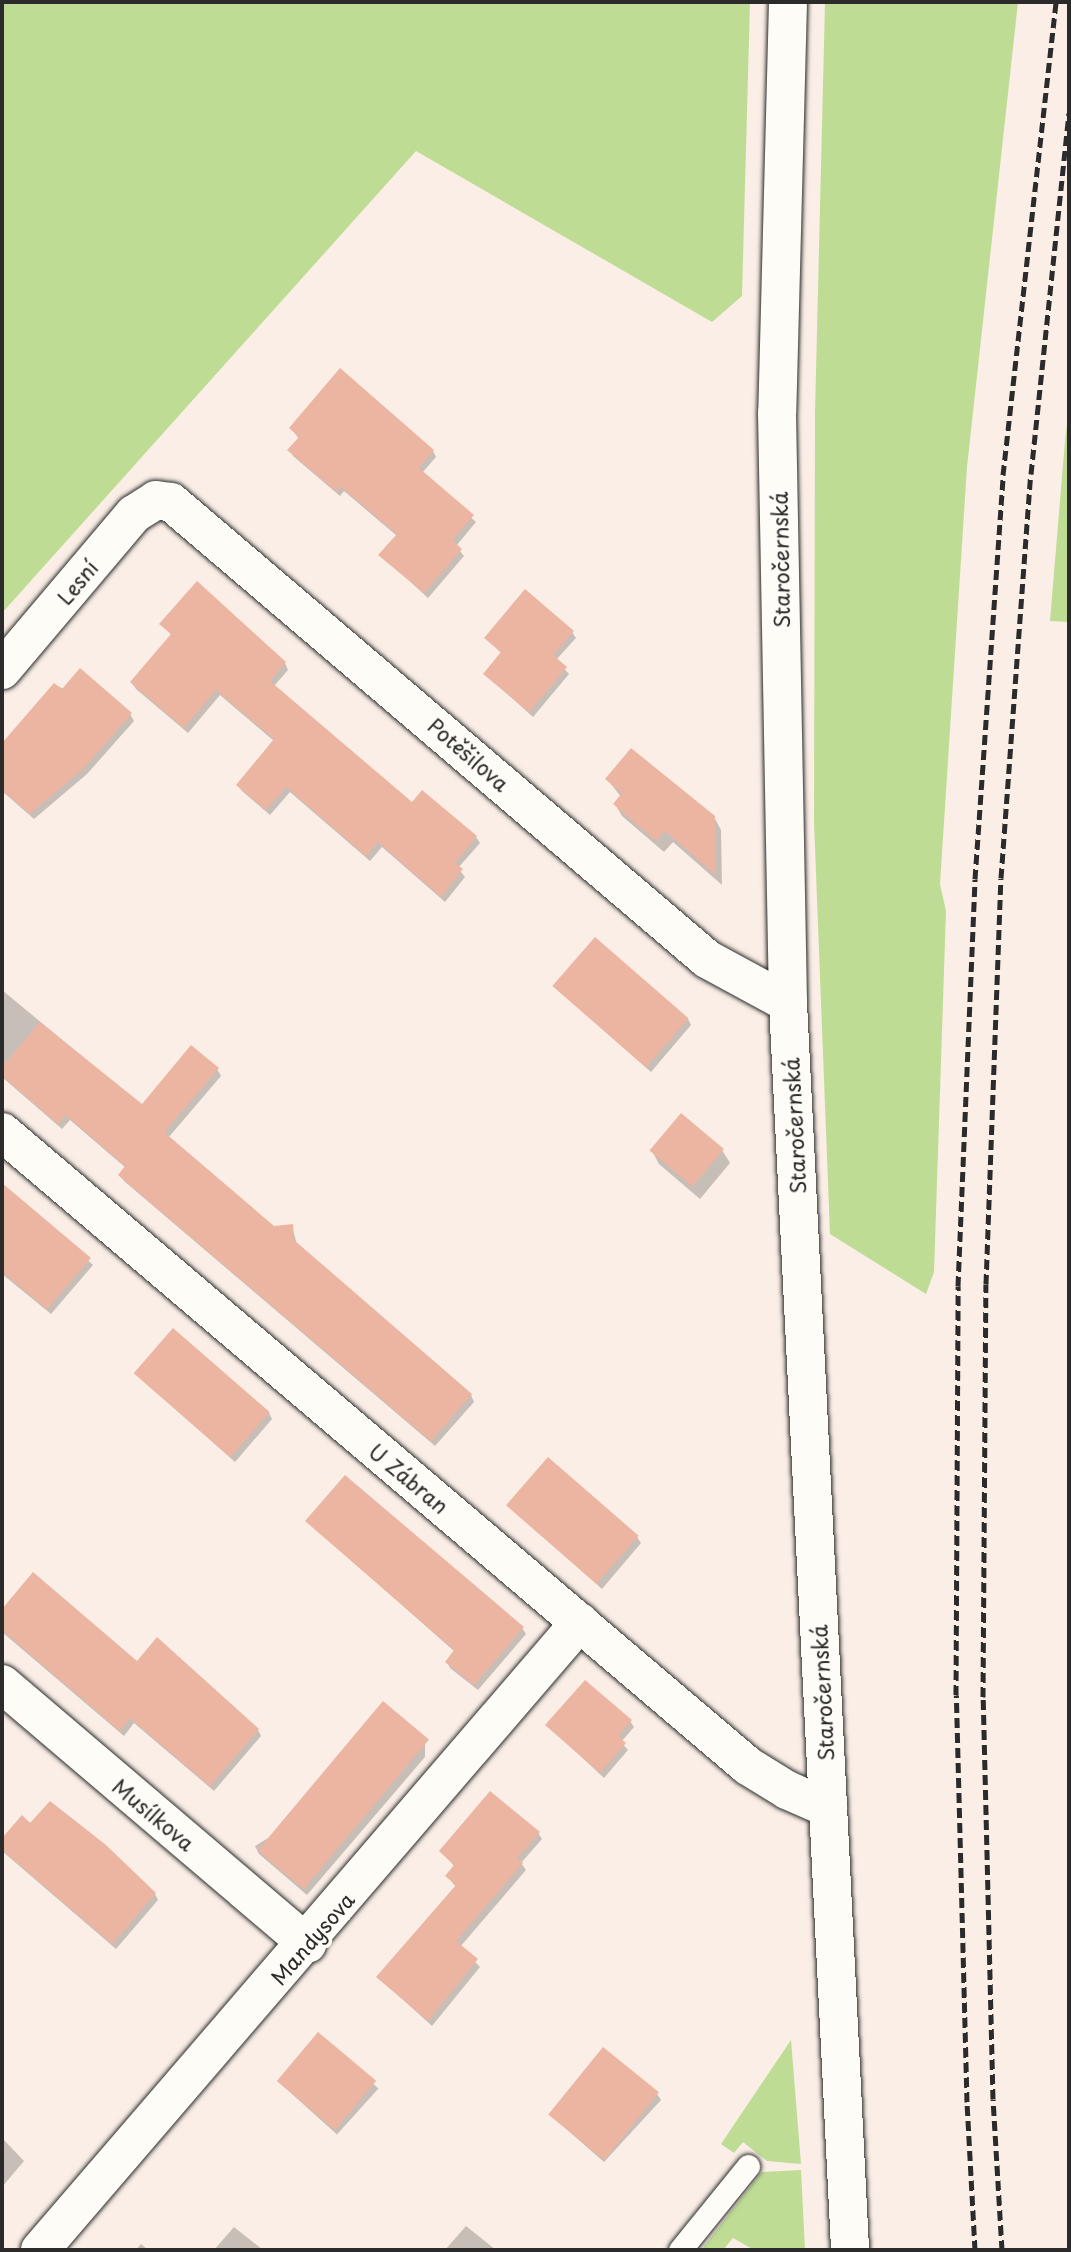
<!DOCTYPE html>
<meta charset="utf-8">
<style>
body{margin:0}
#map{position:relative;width:1071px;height:2252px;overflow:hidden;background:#faeee6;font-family:"Playpen Sans",sans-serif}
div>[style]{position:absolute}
.green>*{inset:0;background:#bfdc94}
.shadow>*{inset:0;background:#0003;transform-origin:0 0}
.building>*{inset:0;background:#ecb5a1;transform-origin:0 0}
.roads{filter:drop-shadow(0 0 2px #2b2b2b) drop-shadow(0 0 2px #2b2b2b)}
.service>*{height:23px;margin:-11.5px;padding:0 11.5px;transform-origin:11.5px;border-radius:11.5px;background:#fdfcf7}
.minor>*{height:38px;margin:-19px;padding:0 19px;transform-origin:19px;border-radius:19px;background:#fdfcf7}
.secondary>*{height:38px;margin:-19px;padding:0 19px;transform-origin:19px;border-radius:19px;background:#fdfcf7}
.rail>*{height:5px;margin-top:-2.5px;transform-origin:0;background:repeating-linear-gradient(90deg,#2b2b2b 0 10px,transparent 0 15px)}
span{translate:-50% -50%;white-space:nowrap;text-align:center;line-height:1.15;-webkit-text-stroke:7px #fdfcf7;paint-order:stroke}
.street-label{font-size:21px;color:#2b2b2b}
.frame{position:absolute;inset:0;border:4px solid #2b2b2b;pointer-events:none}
</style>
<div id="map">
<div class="green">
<i style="clip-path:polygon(2px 2px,750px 2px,742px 296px,712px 322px,416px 151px,2px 613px)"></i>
<i style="clip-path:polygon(825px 2px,1018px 2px,967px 467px,940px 884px,946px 911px,934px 1272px,926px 1294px,830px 1234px,814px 822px,815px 413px)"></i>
<i style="clip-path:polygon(1069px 406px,1069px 622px,1050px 621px,1065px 441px)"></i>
<i style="clip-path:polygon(791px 2040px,801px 2164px,767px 2161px,743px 2142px,734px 2153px,721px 2144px)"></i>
<i style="clip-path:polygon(801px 2170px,805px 2250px,754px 2250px,733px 2238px,723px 2250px,701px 2250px,762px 2172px)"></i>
</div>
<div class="shadow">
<i style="clip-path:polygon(291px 428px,433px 451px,436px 457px,422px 473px,476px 522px,456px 546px,464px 556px,428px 598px,381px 555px,397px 536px,344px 491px,340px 496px,293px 456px,290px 450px,299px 439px)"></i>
<i style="clip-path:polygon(162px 624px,285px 663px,288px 670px,274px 686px,412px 804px,476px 837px,480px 843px,458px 868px,465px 877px,445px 902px,382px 847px,370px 861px,290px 792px,270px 815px,242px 791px,238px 785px,274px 741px,220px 695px,188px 733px,136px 689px,132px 683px,172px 636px)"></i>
<i style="clip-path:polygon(572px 632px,576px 638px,556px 660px,569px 674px,533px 717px,485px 674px,502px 654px,486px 638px)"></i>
<i style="clip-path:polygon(54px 685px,130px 714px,134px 721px,87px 774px,34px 819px,2px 791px,2px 745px)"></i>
<i style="clip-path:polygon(607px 779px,714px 817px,721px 830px,722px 885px,673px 842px,664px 852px,622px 816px,615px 804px,621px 797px)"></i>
<i style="clip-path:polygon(554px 986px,688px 1019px,691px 1025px,651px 1072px)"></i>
<i style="clip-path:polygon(2px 990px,142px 1106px,217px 1069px,221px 1076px,168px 1138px,274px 1227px,292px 1226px,297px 1245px,471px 1395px,474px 1402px,435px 1446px,124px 1181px,120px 1175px,126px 1168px,70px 1120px,62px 1129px,2px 1077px)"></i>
<i style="clip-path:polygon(722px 1150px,730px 1163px,700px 1199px,659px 1164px,652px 1151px)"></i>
<i style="clip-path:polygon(2px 1185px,93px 1265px,51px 1314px,2px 1274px)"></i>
<i style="clip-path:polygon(136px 1374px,269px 1413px,272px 1419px,235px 1462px)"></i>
<i style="clip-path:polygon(509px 1506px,637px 1537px,641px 1543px,602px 1589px)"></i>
<i style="clip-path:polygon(308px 1522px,522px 1628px,526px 1634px,478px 1690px,450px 1668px,447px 1662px,455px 1652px)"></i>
<i style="clip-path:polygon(34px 1575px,137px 1663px,258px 1730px,261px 1736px,214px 1791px,134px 1723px,124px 1736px,2px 1632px,2px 1612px)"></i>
<i style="clip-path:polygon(630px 1721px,634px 1727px,621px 1742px,628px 1750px,604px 1778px,547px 1725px)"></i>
<i style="clip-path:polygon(425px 1743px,425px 1757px,307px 1895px,259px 1854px,255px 1846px)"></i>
<i style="clip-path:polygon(22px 1818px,155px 1894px,158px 1900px,116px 1949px,2px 1851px,2px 1841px)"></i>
<i style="clip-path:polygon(538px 1833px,542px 1839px,521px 1863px,526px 1870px,460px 1947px,480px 1967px,432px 2026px,378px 1977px,456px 1887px,447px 1876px,455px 1867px,441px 1851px)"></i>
<i style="left:319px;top:2035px;width:80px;height:62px;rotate:42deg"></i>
<i style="clip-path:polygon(657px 2094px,661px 2100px,604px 2162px,549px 2114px)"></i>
<i style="clip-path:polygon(2px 2138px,24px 2161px,2px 2187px)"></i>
<i style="clip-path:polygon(466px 2226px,496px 2250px,445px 2250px)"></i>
<i style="clip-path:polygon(234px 2227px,263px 2250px,214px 2250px)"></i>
<i style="clip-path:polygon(141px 2244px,148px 2250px,136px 2250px)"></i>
</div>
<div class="building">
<i style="clip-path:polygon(340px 368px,434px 450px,419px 468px,474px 515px,452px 540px,462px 549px,424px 593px,378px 555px,397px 534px,340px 486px,336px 491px,287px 450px,299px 437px,289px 428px)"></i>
<i style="clip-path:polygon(197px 581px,286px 662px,270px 681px,412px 802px,422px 790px,477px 836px,455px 863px,463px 869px,441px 897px,378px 842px,366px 856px,286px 787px,266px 810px,236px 785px,274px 739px,216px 690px,184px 728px,130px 682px,171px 634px,159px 624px)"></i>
<i style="clip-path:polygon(525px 589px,574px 631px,553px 655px,567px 667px,529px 712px,483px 674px,501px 652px,484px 638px)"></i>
<i style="clip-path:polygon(80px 668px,132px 713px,84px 768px,30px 814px,2px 790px,2px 743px,54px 683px,62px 689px)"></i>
<i style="clip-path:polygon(631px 748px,715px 816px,716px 875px,665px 831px,656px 841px,613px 804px,622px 793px,605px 779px)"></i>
<i style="left:595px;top:937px;width:124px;height:65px;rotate:41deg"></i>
<i style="clip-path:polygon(40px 1022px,142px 1104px,191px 1045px,219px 1068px,164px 1132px,274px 1226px,293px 1224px,294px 1240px,472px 1394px,431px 1441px,118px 1175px,125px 1166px,66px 1115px,58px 1124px,2px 1076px,2px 1067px)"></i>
<i style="left:681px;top:1113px;width:56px;height:49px;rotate:40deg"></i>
<i style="clip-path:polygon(2px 1183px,91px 1258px,47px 1309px,2px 1272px)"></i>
<i style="left:173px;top:1328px;width:128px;height:60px;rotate:41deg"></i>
<i style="left:548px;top:1457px;width:120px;height:64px;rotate:41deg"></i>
<i style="clip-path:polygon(345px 1475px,524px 1627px,474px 1685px,445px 1662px,454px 1650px,305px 1521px)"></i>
<i style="clip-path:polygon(33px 1572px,137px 1661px,157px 1637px,259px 1729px,210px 1786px,130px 1718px,120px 1731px,2px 1630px,2px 1609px)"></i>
<i style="clip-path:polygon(585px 1680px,632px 1720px,618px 1736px,626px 1743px,600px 1773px,545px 1725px)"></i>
<i style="left:383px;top:1701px;width:60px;height:195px;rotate:40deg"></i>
<i style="clip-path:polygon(490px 1791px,540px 1832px,517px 1858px,523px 1863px,456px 1941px,478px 1959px,428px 2021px,376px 1977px,456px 1885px,445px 1876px,454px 1865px,439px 1851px)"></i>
<i style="clip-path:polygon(50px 1801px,106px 1845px,156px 1893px,112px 1944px,2px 1850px,2px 1838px,22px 1815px,30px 1823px)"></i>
<i style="left:318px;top:2032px;width:76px;height:64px;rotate:40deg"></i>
<i style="left:603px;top:2047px;width:72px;height:87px;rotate:39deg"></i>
</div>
<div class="roads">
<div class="service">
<i style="left:680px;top:2250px;width:108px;rotate:-51deg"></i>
</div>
<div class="minor">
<i style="left:2px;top:670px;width:204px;rotate:-49.8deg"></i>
<i style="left:134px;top:514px;width:26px;rotate:-32deg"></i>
<i style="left:156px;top:500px;width:15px;rotate:8deg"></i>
<i style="left:171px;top:502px;width:704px;rotate:40.45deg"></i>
<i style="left:707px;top:959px;width:92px;rotate:28.5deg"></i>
<i style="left:2px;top:1132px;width:979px;rotate:40.36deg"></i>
<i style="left:748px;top:1766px;width:46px;rotate:31.6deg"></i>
<i style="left:787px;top:1790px;width:45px;rotate:23.7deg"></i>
<i style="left:2px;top:1684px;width:401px;rotate:40.4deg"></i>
<i style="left:40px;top:2250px;width:828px;rotate:-49.31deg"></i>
</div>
<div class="secondary">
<i style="left:788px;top:2px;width:411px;rotate:91.5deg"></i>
<i style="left:777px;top:413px;width:590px;rotate:88.93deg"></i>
<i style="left:788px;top:1003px;width:1249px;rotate:87.15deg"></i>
</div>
</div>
<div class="rail">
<i style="left:975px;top:2250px;width:148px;rotate:-93.1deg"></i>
<i style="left:967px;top:2102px;width:407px;rotate:-91.5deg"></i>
<i style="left:956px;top:1695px;width:409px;rotate:-89.7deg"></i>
<i style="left:958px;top:1286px;width:407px;rotate:-87.6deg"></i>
<i style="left:975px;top:879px;width:405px;rotate:-86deg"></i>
<i style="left:1003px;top:475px;width:476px;rotate:-83.6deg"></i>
<i style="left:1002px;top:2250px;width:151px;rotate:-93.4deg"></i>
<i style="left:993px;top:2099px;width:402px;rotate:-91.4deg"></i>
<i style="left:983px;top:1697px;width:413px;rotate:-89.6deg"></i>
<i style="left:986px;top:1284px;width:406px;rotate:-87.9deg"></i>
<i style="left:1001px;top:878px;width:405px;rotate:-85.8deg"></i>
<i style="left:1031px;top:474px;width:363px;rotate:-84deg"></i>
</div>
<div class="street-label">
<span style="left:780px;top:560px;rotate:-91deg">Staročernská</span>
<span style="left:77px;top:582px;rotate:-50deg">Lesní</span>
<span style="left:469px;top:754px;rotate:41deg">Potěšilova</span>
<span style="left:794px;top:1126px;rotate:-93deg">Staročernská</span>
<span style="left:409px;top:1478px;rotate:40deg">U Zábran</span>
<span style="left:822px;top:1693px;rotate:-93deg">Staročernská</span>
<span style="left:154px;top:1814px;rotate:40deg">Musílkova</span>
<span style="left:312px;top:1938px;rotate:-49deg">Mandysova</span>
</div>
<div class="frame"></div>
</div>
